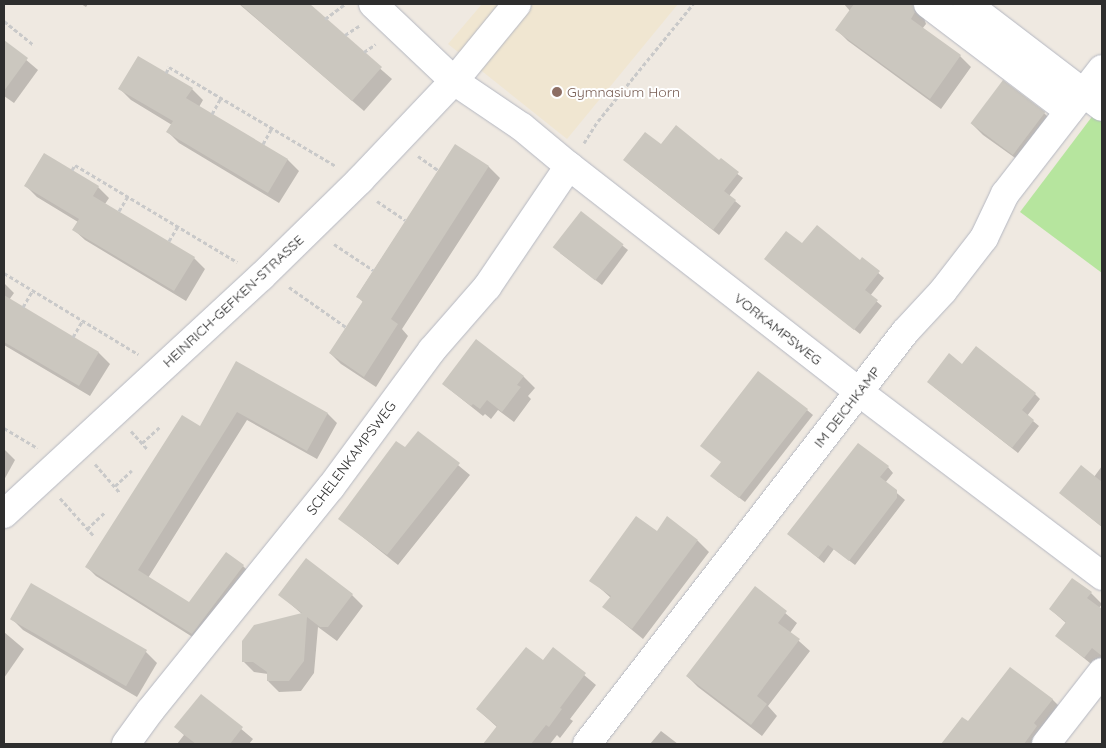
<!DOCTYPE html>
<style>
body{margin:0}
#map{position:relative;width:1106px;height:748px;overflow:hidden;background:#efe9e1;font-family:Quicksand,sans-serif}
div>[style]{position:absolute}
.education>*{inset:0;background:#f0e6d1}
.green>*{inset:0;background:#b6e59e}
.shadow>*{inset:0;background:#0003}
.building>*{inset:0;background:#cbc7bf;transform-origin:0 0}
.path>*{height:3px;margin-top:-1.5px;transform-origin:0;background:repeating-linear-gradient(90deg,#c9c9c9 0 4px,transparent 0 6.5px)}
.roads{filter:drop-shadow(0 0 1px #b4b7c1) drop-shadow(0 0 1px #b4b7c1)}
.minor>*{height:28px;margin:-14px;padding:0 14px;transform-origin:14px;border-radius:14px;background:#fff}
.dots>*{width:14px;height:14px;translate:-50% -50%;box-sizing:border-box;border:2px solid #fff;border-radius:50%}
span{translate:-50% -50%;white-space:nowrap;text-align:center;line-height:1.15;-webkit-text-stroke:4px #fff;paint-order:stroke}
.education-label{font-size:14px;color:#785e54}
.left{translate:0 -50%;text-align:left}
.street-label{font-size:14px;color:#2e2e2e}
.frame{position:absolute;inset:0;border:5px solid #2e2e2e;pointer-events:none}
</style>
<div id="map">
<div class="education">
<i style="clip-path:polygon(482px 4px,678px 4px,567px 139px,448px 44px)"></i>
</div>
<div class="green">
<i style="clip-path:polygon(1094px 114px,1102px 121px,1102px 273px,1020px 212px)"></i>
</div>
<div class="shadow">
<i style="clip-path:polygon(81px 4px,88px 4px,86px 7px)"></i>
<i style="clip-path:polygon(239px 4px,306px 4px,392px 79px,364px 111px)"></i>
<i style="clip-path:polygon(844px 4px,908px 4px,924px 18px,926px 24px,922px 29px,960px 56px,971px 67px,941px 109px,848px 41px,837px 30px,850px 11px)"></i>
<i style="clip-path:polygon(4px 41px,38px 70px,14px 103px,4px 96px)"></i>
<i style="clip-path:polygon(120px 89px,192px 89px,203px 100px,199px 107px,288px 160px,299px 171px,279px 203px,179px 143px,168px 132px,172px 125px,131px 100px)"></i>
<i style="clip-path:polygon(1044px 113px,1055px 124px,1025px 165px,983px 135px,972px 124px)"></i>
<i style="clip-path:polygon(455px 146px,489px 167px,500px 178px,402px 329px,408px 336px,376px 387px,341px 364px,330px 353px,363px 302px,357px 296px)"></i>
<i style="clip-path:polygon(719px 161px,743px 178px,729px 196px,741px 206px,719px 235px,630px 165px)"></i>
<i style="clip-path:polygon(26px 186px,98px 187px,109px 198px,105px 204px,194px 258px,205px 269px,186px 301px,85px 240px,74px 230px,78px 222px,37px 197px)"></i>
<i style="clip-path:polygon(581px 213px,628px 250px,602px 285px,560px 253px)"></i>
<i style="clip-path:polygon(803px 245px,860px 261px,862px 259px,884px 278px,870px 296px,882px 306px,860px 334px,771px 264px)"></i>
<i style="clip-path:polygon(4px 283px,14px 293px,9px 300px,99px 353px,110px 364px,90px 396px,4px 345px)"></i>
<i style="clip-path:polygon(476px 341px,524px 377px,535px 388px,528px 396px,531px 399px,514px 422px,498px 410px,491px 419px,485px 414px,483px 416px,443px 384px)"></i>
<i style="clip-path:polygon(236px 363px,328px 414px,337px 423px,317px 459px,247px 420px,148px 578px,189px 604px,243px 566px,252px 575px,202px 643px,96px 576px,87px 567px,200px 428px)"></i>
<i style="clip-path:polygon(962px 365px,1035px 394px,1040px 399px,1027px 416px,1039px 426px,1018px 453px,934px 387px)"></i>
<i style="clip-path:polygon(807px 410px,813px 415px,745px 502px,717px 481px)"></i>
<i style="clip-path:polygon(418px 432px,470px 475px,398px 565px,340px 519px,405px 449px)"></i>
<i style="clip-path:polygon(4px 449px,15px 460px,4px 480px)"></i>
<i style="clip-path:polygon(1102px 466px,1102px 527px,1060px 493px,1094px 477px)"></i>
<i style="clip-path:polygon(888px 467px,893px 473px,885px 483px,905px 500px,855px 565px,834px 549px,824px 563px,789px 534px)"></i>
<i style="clip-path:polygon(657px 533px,698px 541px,709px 552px,643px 639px,604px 607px,611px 598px,591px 580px)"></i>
<i style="clip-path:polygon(31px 585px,146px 652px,157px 663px,137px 697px,23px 630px,12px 619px)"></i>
<i style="clip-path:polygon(755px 588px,797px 623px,790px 633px,810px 651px,768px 706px,777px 716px,762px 736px,698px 687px,687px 676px)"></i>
<i style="clip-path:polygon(1091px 593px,1102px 604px,1099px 608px,1102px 611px,1102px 659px,1096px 668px,1057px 636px,1066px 623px,1050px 609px)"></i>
<i style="clip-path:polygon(280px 595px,352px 595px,363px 606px,337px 641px,318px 627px,314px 673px,301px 691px,279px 692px,268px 681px,268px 674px,254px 672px,243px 661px,302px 614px)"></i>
<i style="clip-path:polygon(4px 632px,24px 649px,4px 678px)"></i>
<i style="clip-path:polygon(553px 649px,596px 685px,570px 719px,573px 721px,560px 738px,557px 735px,550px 744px,497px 744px,490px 737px,497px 727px,477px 709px,543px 662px)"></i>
<i style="clip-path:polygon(201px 695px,253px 739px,249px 744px,177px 744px,184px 735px,176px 727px)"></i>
<i style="clip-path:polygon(1052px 699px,1063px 710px,1037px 744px,942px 744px,963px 719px,969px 723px)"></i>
<i style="clip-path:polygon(661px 731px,678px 744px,650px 744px)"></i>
</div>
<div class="building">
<i style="clip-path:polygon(240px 4px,310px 4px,382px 67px,352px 101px)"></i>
<i style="clip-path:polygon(854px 4px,913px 4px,915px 12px,911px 19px,961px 55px,930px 99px,835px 30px)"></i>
<i style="clip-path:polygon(4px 40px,28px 58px,4px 91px)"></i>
<i style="clip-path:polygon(138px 56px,193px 88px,186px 98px,288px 159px,268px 193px,166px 132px,173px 121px,118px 89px)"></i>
<i style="left:1003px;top:80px;width:53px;height:54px;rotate:37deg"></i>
<i style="clip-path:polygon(676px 125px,719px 160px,721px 158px,739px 172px,724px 191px,736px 200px,713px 230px,623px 160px,645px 132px,661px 144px)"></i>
<i style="clip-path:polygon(455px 144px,489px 166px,391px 319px,398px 324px,364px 377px,329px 353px,363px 301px,356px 297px)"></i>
<i style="clip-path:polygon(44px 153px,99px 186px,93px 196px,195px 257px,174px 291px,72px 230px,79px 219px,24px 186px)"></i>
<i style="left:581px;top:211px;width:54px;height:46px;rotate:38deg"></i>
<i style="clip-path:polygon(817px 225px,860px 260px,862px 257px,880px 271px,865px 290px,878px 300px,854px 330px,764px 259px,786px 231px,802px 243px)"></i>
<i style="clip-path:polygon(4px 295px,99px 352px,79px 386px,4px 342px)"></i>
<i style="clip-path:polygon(476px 339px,524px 376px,517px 385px,521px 387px,502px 412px,487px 400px,480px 409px,473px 404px,471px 406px,442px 384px)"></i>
<i style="clip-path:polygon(976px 346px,1036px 393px,1022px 410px,1034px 420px,1012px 448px,927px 382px,949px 353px,962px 364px)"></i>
<i style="clip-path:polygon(236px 361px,328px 413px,307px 451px,237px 412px,138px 570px,189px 602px,226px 552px,244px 565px,192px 634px,85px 567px,182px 415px,200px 426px)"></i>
<i style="clip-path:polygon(758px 371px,808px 409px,739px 498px,710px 476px,721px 462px,700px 446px)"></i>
<i style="clip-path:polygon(418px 431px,460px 463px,387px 555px,338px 519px,396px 441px,405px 447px)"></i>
<i style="clip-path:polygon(858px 443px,889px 466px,880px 477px,897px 490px,897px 498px,849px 561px,828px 545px,818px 558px,787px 534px)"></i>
<i style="clip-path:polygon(1081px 465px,1102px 482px,1102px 527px,1059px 493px)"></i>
<i style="clip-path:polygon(636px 516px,657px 531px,667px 516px,698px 540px,632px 629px,602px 607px,611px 596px,589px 581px)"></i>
<i style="clip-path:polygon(306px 558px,353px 594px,328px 627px,320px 627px,307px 617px,304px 661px,289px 681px,267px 681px,267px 672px,253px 662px,242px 662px,242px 641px,254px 625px,302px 613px,278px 595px)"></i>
<i style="clip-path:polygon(1072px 578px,1092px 592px,1087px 598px,1102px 609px,1102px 656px,1092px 648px,1084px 658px,1055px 636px,1066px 622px,1049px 609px)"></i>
<i style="left:31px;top:583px;width:134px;height:42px;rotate:30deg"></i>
<i style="clip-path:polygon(755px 586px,787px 611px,778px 623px,800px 639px,757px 696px,767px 704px,751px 725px,686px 676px)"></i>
<i style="clip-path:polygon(526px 647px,543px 660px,553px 647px,586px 673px,560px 708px,562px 709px,549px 727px,546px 725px,531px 744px,483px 744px,497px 726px,476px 709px)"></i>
<i style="clip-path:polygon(1010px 667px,1053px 699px,1034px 723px,1037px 726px,1024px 744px,941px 744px,962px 717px,968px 721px)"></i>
<i style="clip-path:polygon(201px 694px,243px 727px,230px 744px,196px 744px,174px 727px)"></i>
</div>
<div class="path">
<i style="left:325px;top:19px;width:25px;rotate:-37deg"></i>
<i style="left:4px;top:21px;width:38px;rotate:39deg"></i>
<i style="left:345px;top:35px;width:17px;rotate:-33deg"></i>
<i style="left:364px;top:52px;width:14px;rotate:-34deg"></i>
<i style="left:166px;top:73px;width:7px;rotate:-63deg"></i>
<i style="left:169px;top:67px;width:194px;rotate:30.7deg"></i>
<i style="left:212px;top:114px;width:18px;rotate:-61deg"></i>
<i style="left:584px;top:143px;width:26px;rotate:-58deg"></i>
<i style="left:598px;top:121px;width:151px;rotate:-50.9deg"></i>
<i style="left:263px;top:144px;width:18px;rotate:-61deg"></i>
<i style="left:418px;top:156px;width:24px;rotate:35deg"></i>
<i style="left:72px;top:170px;width:6px;rotate:-59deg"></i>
<i style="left:75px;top:165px;width:189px;rotate:30.9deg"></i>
<i style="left:377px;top:201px;width:34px;rotate:34deg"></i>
<i style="left:119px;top:211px;width:17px;rotate:-59deg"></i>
<i style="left:169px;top:241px;width:17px;rotate:-59deg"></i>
<i style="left:334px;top:244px;width:47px;rotate:33.7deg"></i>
<i style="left:4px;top:273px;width:157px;rotate:31.2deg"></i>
<i style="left:289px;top:287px;width:70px;rotate:35.1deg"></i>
<i style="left:23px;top:307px;width:20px;rotate:-60deg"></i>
<i style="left:73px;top:337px;width:20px;rotate:-60deg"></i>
<i style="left:4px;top:428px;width:39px;rotate:31deg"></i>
<i style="left:131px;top:431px;width:24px;rotate:48deg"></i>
<i style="left:142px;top:443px;width:24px;rotate:-42deg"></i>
<i style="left:95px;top:464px;width:37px;rotate:49deg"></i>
<i style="left:115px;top:486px;width:23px;rotate:-43deg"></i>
<i style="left:60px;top:498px;width:50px;rotate:48.3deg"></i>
<i style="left:87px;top:529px;width:25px;rotate:-43deg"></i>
</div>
<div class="roads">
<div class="minor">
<i style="left:373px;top:4px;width:112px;rotate:43.5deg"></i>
<i style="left:454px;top:81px;width:82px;rotate:34.1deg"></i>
<i style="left:522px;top:127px;width:61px;rotate:39.7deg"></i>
<i style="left:569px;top:166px;width:368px;rotate:37.9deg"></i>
<i style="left:859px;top:392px;width:305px;rotate:37.1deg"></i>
<i style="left:928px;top:4px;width:177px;rotate:37.2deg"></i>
<i style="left:967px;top:4px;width:170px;rotate:37.3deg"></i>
<i style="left:4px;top:514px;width:350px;rotate:-42.7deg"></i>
<i style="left:261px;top:277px;width:139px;rotate:-44.4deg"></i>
<i style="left:360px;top:180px;width:137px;rotate:-46.5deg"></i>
<i style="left:454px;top:81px;width:99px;rotate:-50.7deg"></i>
<i style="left:126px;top:744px;width:41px;rotate:-54deg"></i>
<i style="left:150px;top:711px;width:288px;rotate:-51.1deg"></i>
<i style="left:331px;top:487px;width:170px;rotate:-53.6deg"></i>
<i style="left:432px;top:350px;width:84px;rotate:-48.9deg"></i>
<i style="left:487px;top:287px;width:146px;rotate:-55.9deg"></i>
<i style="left:587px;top:744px;width:520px;rotate:-52.34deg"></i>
<i style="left:905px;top:332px;width:56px;rotate:-47.2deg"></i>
<i style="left:943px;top:291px;width:67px;rotate:-52.3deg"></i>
<i style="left:984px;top:238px;width:49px;rotate:-64.5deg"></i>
<i style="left:1005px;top:194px;width:158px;rotate:-52.2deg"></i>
<i style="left:1046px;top:744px;width:91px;rotate:-52.1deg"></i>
</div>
</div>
<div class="dots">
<i style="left:557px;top:92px;background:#8d6e63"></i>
</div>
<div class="education-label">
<span class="left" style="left:567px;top:92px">Gymnasium Horn</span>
</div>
<div class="street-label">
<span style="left:233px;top:301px;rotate:-43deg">HEINRICH-GEFKEN-STRASSE</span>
<span style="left:778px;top:329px;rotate:38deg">VORKAMPSWEG</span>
<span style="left:847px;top:407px;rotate:-52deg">IM DEICHKAMP</span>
<span style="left:351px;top:458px;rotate:-53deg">SCHELENKAMPSWEG</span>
</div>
<div class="frame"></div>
</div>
